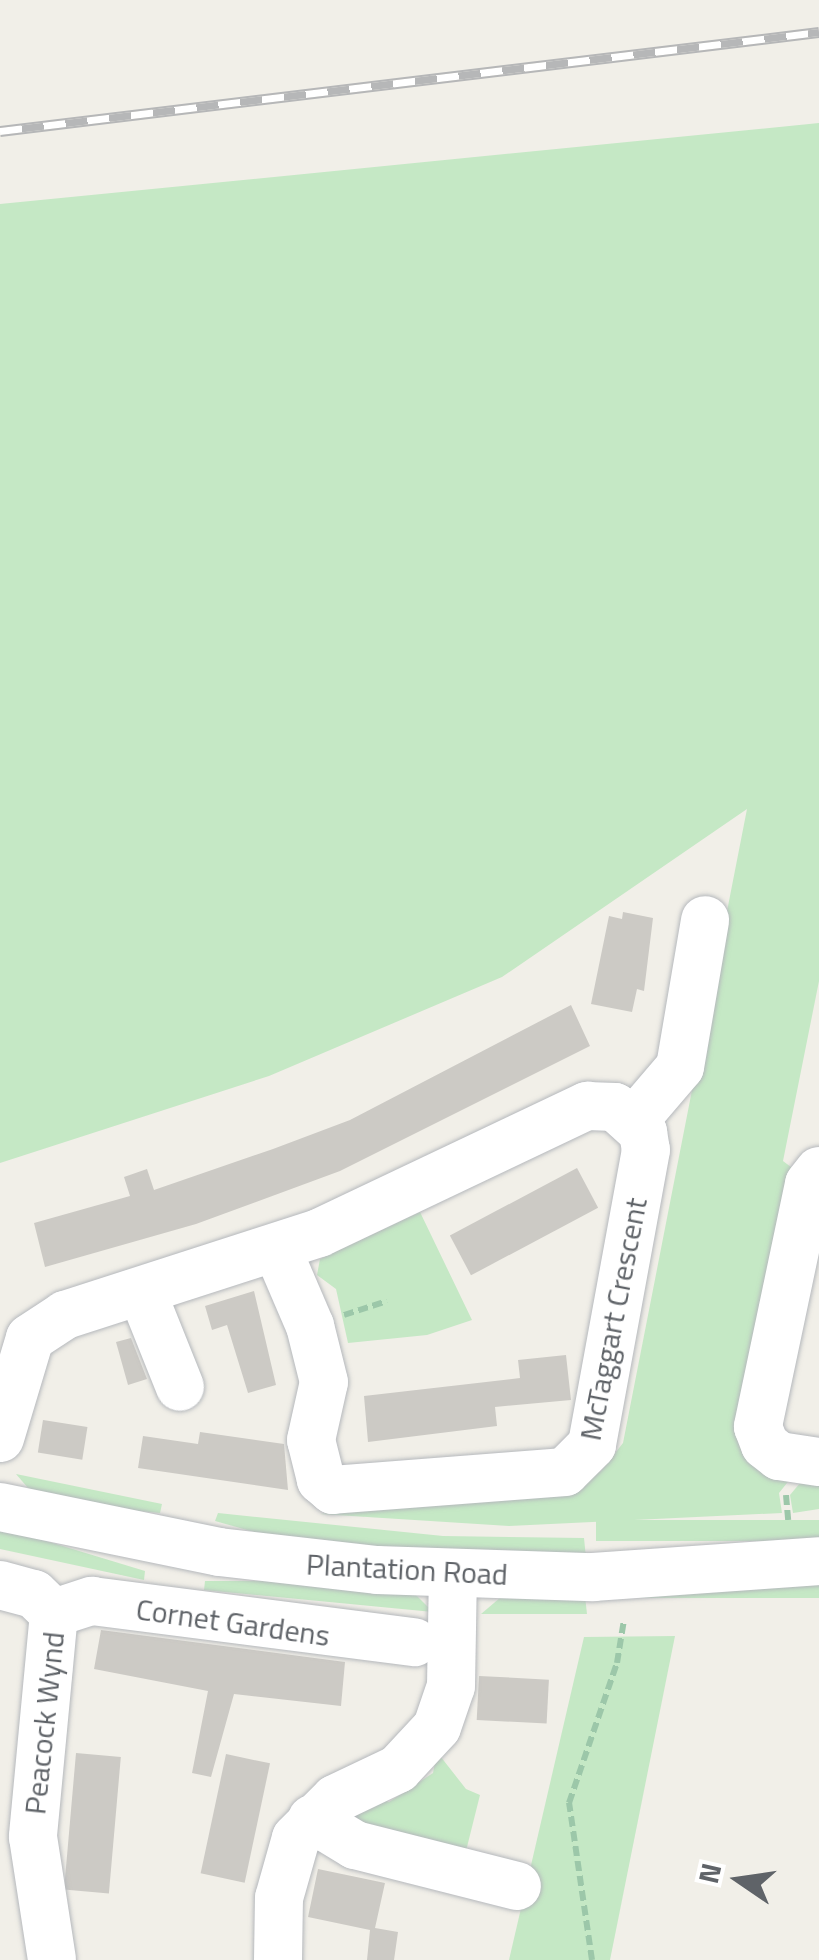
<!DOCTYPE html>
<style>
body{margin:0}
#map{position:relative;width:819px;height:1960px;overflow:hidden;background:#f1efe8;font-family:"Titillium Web",sans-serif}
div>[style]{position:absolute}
.green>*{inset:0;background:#c5e8c5;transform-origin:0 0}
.building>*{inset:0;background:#cccac5;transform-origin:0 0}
.path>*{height:6px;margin-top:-3px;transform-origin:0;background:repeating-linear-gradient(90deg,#9cc7a9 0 10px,transparent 0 15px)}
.roads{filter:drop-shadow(0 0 2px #b5b8bc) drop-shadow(0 0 2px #b5b8bc)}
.minor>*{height:48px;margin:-24px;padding:0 24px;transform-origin:24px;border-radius:24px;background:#fff}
.rail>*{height:11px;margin-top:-5.5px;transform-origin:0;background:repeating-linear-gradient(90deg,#fff 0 22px,#b6b7b8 0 44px);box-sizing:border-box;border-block:2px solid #b6b7b8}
span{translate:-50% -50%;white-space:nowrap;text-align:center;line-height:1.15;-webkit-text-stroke:9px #fff;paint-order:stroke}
.street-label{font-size:30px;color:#5f6368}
.north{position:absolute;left:689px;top:1830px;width:100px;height:100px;-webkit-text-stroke:8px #fff;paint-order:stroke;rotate:283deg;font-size:28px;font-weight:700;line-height:40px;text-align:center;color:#5f6368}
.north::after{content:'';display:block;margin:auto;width:35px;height:45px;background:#5f6368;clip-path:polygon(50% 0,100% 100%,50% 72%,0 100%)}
</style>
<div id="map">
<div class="green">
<i style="clip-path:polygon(819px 123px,819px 981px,783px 1161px,799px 1173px,762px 1334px,791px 1478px,779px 1493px,782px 1513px,509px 1526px,320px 1514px,578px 1484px,601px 1471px,623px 1443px,747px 809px,502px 977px,269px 1076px,0 1163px,0 204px)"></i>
<i style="clip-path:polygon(420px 1212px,472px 1320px,427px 1335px,348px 1343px,336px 1289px,317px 1275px,320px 1259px)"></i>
<i style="clip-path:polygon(16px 1474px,162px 1504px,160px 1513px,65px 1504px,34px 1495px)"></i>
<i style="clip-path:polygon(800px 1483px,819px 1485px,819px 1509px,793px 1513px,790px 1495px)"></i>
<i style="clip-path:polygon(218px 1513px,443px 1536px,584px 1538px,586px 1558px,301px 1545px,215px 1521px)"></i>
<i style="left:819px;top:1520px;width:21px;height:223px;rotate:90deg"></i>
<i style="clip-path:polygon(0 1527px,145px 1571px,144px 1580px,0 1549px)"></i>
<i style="left:819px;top:1579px;width:19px;height:223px;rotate:90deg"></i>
<i style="clip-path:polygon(205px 1581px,295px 1581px,416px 1595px,433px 1612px,204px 1590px)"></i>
<i style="clip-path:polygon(585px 1596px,587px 1614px,481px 1614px,501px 1597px)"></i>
<i style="clip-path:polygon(675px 1636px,610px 1960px,509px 1960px,584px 1637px)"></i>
<i style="clip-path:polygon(437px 1752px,466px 1789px,480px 1795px,463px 1863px,353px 1823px,354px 1809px,373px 1796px,389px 1802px,433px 1773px)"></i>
</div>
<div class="building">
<i style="clip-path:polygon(623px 912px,653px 918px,644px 991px,637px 989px,632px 1012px,591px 1004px,609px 916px,622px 919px)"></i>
<i style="clip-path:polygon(571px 1005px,590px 1046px,340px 1171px,196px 1224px,45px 1267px,34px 1223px,130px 1196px,124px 1177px,147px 1169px,154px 1190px,273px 1149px,350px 1120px)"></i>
<i style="left:577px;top:1168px;width:45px;height:144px;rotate:62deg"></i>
<i style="clip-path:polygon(254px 1291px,276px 1385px,248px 1393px,227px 1325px,212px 1330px,205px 1306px)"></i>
<i style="clip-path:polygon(131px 1338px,147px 1379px,128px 1385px,116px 1342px)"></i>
<i style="clip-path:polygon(566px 1355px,571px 1400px,495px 1407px,497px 1426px,368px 1442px,364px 1396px,520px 1378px,518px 1360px)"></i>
<i style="left:43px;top:1420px;width:45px;height:33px;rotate:9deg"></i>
<i style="clip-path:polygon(200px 1432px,284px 1444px,288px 1490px,138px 1468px,143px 1436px,198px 1444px)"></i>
<i style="clip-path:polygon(101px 1630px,345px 1662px,341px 1706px,234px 1694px,211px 1777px,192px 1773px,208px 1691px,94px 1669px)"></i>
<i style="left:479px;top:1676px;width:70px;height:44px;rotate:3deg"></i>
<i style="left:76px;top:1753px;width:45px;height:137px;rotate:5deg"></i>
<i style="left:226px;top:1754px;width:45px;height:122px;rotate:12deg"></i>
<i style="clip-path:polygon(318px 1869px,385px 1883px,375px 1928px,398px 1932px,394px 1960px,367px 1960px,370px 1930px,308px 1917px)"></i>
</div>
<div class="path">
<i style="left:344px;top:1315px;width:45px;rotate:-18deg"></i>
<i style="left:786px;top:1495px;width:25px;rotate:85deg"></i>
<i style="left:592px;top:1960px;width:159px;rotate:-98.3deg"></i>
<i style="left:569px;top:1803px;width:148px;rotate:-71.1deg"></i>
<i style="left:617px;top:1663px;width:44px;rotate:-80.8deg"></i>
</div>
<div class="roads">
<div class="minor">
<i style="left:633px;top:1122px;width:72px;rotate:-49.5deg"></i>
<i style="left:680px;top:1067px;width:149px;rotate:-80.3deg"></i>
<i style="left:819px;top:1171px;width:16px;rotate:128deg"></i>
<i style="left:809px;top:1184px;width:248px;rotate:101.9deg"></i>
<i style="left:758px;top:1427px;width:19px;rotate:69deg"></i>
<i style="left:765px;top:1445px;width:18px;rotate:38deg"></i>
<i style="left:779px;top:1456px;width:40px;rotate:8.5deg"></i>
<i style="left:142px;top:1292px;width:102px;rotate:68.2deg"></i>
<i style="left:0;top:1438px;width:104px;rotate:-73.3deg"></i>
<i style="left:30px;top:1338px;width:42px;rotate:-33.3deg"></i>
<i style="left:65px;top:1315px;width:267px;rotate:-17.9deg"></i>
<i style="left:319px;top:1233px;width:297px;rotate:-25.4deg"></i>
<i style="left:587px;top:1106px;width:28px;rotate:2deg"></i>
<i style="left:615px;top:1107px;width:38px;rotate:42deg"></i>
<i style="left:643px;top:1132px;width:18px;rotate:81deg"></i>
<i style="left:646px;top:1150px;width:300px;rotate:100.4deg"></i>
<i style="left:592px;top:1445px;width:38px;rotate:135deg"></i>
<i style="left:565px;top:1472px;width:233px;rotate:175.6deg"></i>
<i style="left:333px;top:1490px;width:16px;rotate:-140deg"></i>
<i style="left:321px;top:1480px;width:41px;rotate:-104deg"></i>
<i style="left:311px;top:1440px;width:59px;rotate:-77.4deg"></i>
<i style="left:324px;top:1382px;width:58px;rotate:-104deg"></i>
<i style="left:310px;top:1326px;width:84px;rotate:-113.2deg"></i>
<i style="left:0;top:1507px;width:224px;rotate:11.6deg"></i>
<i style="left:219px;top:1552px;width:159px;rotate:6.5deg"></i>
<i style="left:377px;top:1570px;width:216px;rotate:1.9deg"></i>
<i style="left:593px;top:1577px;width:227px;rotate:-4deg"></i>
<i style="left:0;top:1585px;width:35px;rotate:15deg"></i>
<i style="left:34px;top:1594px;width:28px;rotate:44deg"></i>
<i style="left:54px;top:1613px;width:225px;rotate:95.4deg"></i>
<i style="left:33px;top:1837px;width:124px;rotate:81.2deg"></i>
<i style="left:54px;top:1613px;width:40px;rotate:-18deg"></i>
<i style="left:92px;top:1601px;width:325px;rotate:7.3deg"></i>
<i style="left:312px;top:1819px;width:50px;rotate:31.2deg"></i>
<i style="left:355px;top:1845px;width:167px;rotate:14.2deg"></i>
<i style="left:278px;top:1960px;width:62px;rotate:-89.1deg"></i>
<i style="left:279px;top:1898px;width:62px;rotate:-74.2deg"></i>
<i style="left:296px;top:1838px;width:55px;rotate:-45deg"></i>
<i style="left:335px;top:1799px;width:70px;rotate:-25.5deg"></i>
<i style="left:398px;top:1769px;width:57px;rotate:-47.1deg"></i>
<i style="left:437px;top:1727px;width:43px;rotate:-71.1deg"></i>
<i style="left:451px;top:1686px;width:112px;rotate:-89deg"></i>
</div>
</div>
<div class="rail">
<i style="left:0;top:131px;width:825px;rotate:-6.89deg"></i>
</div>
<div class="street-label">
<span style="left:613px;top:1319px;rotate:-79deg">McTaggart Crescent</span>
<span style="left:407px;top:1569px;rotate:3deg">Plantation Road</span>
<span style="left:233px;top:1622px;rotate:8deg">Cornet Gardens</span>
<span style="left:44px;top:1723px;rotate:-84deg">Peacock Wynd</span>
</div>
<div class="north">N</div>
</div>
